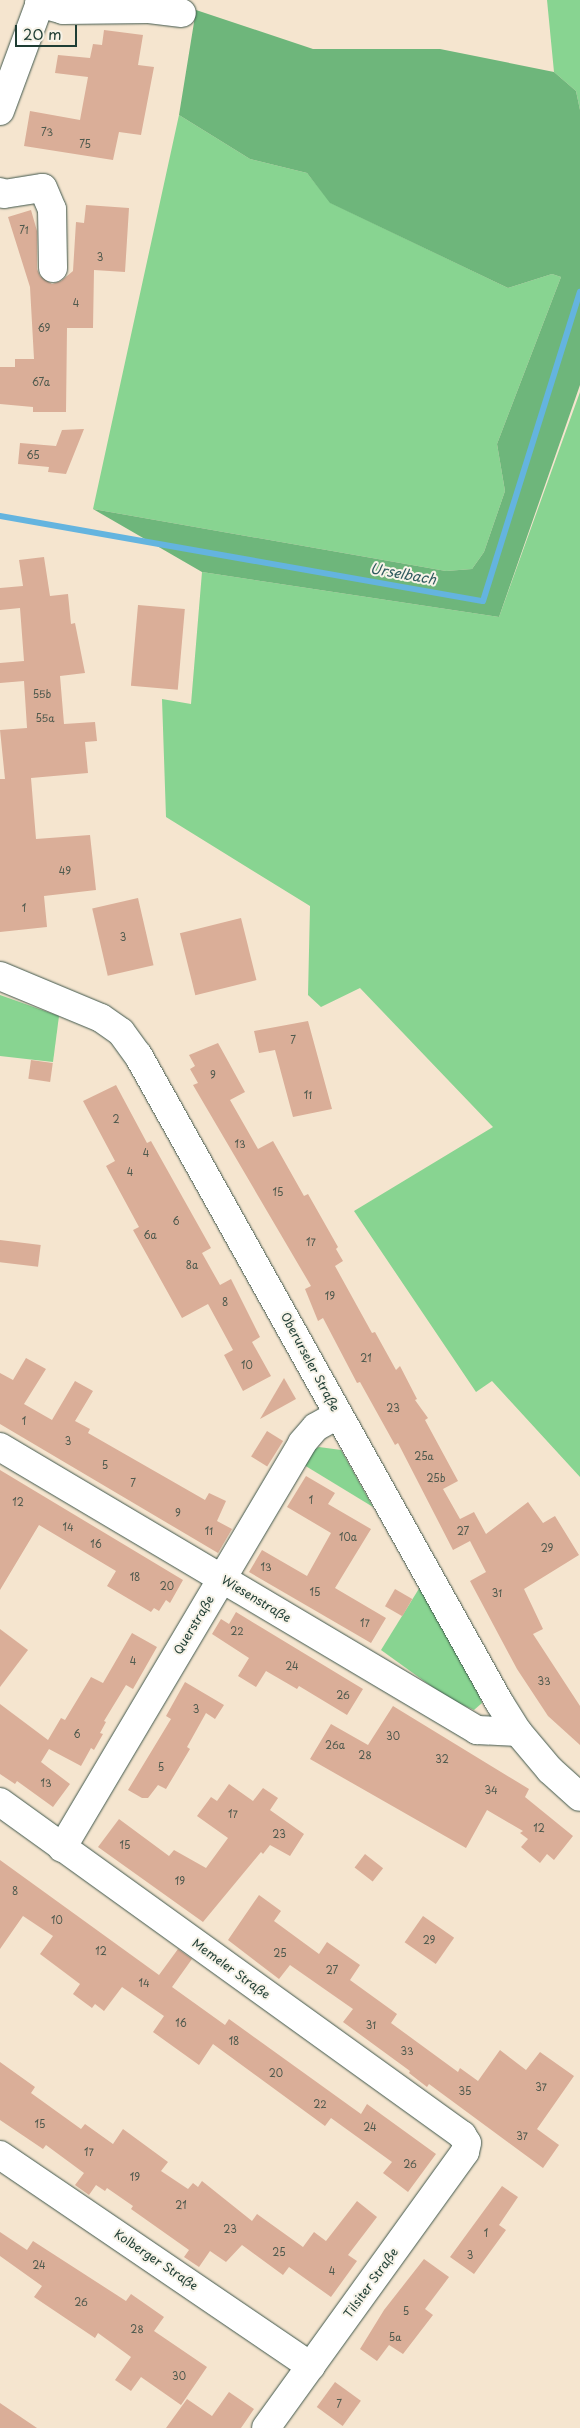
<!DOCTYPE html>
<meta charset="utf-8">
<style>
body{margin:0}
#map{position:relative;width:580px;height:2428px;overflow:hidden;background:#f5e5cf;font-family:"Playpen Sans",sans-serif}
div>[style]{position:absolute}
.green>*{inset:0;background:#88d491}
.forest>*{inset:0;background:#6eb67b}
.stream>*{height:6px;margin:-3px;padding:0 3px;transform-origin:3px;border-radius:3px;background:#64b4df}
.building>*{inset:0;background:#daae98;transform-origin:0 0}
.roads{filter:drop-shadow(0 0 1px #3f564b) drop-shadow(0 0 1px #3f564b)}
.minor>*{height:28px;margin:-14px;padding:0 14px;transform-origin:14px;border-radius:14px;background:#fff}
.major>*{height:28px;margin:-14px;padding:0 14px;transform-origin:14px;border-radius:14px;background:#fff}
span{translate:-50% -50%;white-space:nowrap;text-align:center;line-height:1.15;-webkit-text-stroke:4px #f7f3e8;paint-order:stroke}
.number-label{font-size:10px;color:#4e594d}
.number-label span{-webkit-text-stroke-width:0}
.street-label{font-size:12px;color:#1f3d34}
.water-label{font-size:14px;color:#305b5f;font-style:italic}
.scale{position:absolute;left:15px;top:25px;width:62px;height:22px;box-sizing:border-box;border:2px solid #1f3d34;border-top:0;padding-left:6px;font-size:15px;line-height:18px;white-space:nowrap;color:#1f3d34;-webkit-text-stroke:4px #f7f3e8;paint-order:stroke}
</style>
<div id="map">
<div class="green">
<i style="clip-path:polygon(547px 0,580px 0,580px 110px,576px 91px,554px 72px)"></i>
<i style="clip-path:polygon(179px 115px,250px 159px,307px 173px,331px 203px,508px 288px,552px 274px,561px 277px,497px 444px,505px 491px,484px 552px,472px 569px,446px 571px,93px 509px)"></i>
<i style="clip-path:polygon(580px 392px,580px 1477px,492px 1381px,476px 1392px,354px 1211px,493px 1127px,360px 988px,321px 1007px,308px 995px,310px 906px,166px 817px,162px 699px,191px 704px,202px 572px,499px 617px)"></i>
<i style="clip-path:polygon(0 995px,59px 1016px,53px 1062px,0 1056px)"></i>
<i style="clip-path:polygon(319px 1447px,341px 1450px,373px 1507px,304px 1465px,312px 1451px)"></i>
<i style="clip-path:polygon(420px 1587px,480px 1697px,482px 1703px,474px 1710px,449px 1699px,381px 1650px)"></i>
</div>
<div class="forest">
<i style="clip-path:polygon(196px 10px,313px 49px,440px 49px,554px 72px,576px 91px,580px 110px,580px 385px,499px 617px,202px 572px,93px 509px,446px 571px,472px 569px,484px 552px,505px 491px,497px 444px,561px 277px,552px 274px,508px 288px,330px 203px,307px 173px,250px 159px,179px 115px)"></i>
</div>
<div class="stream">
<i style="left:0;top:516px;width:490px;rotate:10deg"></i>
<i style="left:483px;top:601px;width:324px;rotate:-72.6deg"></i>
</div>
<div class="building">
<i style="clip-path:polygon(104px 30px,143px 35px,138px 65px,154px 67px,141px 135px,119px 132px,113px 160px,24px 146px,30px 111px,80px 120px,88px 77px,55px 73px,58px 55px,90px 58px,93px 44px,102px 45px)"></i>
<i style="clip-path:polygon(86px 205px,129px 208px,125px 272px,94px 270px,93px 328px,67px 328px,66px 412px,33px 412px,33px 407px,0 404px,0 367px,15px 367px,15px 359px,34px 359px,30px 287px,8px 217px,31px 210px,37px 231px,37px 269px,40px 276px,52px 284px,61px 281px,73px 271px,76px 222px,84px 223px)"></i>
<i style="clip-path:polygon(84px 429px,66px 474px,48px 472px,49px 467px,18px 464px,20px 443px,56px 446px,62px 430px)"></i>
<i style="clip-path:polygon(44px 557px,50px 596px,68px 594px,71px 624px,75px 623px,85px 673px,60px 676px,64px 724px,95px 722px,97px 741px,85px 742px,88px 773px,31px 778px,36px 839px,90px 835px,96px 890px,44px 896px,47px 927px,0 932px,0 779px,5px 779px,0 730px,27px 728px,24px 681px,0 683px,0 663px,24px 661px,20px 608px,0 610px,0 588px,23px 586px,19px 560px)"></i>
<i style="left:138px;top:605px;width:47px;height:81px;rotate:5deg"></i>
<i style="left:138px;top:898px;width:69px;height:47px;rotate:77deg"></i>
<i style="left:241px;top:918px;width:64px;height:63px;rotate:76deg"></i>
<i style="clip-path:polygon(308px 1021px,332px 1109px,293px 1117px,275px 1050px,259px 1053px,254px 1031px)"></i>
<i style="clip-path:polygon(218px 1043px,245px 1092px,230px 1100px,258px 1149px,273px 1141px,304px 1196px,308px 1194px,338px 1247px,336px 1249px,343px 1261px,335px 1266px,372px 1333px,375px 1332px,396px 1370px,400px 1366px,417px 1399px,415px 1400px,428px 1418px,425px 1420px,458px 1481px,443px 1489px,460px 1519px,474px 1512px,486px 1534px,528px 1502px,543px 1523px,555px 1516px,579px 1555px,524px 1589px,543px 1629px,533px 1634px,580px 1706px,580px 1745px,548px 1716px,517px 1669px,470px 1581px,486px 1572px,470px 1541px,453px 1550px,398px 1443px,395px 1445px,360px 1382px,357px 1383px,323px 1318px,318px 1321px,305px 1289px,311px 1286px,193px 1085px,198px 1083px,190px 1069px,195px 1066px,189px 1055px)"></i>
<i style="left:31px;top:1060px;width:22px;height:19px;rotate:8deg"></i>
<i style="clip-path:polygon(116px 1085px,147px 1143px,151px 1141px,211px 1248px,202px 1253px,220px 1285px,231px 1279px,260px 1337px,252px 1342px,271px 1376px,243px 1391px,224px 1355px,233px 1350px,208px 1304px,182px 1318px,133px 1230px,139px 1227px,106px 1166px,115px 1161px,83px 1101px)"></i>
<i style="left:0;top:1240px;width:41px;height:22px;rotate:7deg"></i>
<i style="clip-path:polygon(26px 1358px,46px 1369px,24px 1404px,52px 1420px,75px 1381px,93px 1391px,75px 1421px,90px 1429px,88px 1433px,205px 1500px,209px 1493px,226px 1501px,217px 1521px,232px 1529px,218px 1553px,0 1424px,0 1373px,13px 1380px)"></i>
<i style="clip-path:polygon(284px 1378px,296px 1399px,260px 1419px)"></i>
<i style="left:267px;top:1431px;width:19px;height:30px;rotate:32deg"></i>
<i style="clip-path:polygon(0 1470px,183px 1580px,170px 1603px,166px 1600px,159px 1611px,154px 1608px,151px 1612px,107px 1586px,116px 1571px,39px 1525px,0 1590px)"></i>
<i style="clip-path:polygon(306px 1476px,335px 1493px,328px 1504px,371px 1529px,335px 1588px,386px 1618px,371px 1643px,249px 1572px,262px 1550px,307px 1576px,331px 1533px,287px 1507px)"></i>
<i style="left:395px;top:1589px;width:20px;height:20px;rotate:30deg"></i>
<i style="clip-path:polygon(236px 1612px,363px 1689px,347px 1715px,299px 1686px,297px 1689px,266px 1671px,256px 1687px,238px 1676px,249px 1658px,212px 1634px,221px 1619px,229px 1624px)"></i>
<i style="clip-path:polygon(0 1629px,28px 1650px,0 1687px)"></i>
<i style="clip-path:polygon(132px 1633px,157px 1647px,133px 1689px,126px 1685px,104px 1721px,106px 1722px,100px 1733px,103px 1734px,94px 1750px,91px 1748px,81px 1766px,49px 1749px,41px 1762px,70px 1784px,53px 1807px,17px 1781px,15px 1784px,0 1774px,0 1704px,48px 1740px,61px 1718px,65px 1720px,91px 1677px,103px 1683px)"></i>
<i style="clip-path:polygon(185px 1682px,224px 1705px,215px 1719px,206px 1713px,187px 1747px,190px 1749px,166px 1789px,158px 1785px,148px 1798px,142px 1798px,128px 1790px,171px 1719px,166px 1716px)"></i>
<i style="clip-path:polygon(393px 1706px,529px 1789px,525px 1797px,573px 1836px,554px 1860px,547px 1854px,540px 1863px,521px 1847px,528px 1839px,520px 1833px,523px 1831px,487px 1810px,466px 1848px,310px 1759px,331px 1724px,368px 1745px)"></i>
<i style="clip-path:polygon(229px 1784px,253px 1801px,263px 1788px,278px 1798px,270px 1810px,304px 1834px,290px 1856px,270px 1845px,263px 1854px,261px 1852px,203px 1922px,98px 1847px,119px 1819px,169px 1856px,174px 1850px,206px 1868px,228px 1838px,197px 1816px,211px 1797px,217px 1801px)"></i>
<i style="left:365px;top:1854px;width:23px;height:17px;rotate:38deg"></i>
<i style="clip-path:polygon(0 1860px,159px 1975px,178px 1949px,192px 1959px,172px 1987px,225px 2025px,229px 2019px,361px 2114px,367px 2104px,436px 2154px,408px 2192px,383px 2173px,392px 2162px,331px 2118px,325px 2126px,213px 2044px,199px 2065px,153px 2032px,164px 2016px,122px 1987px,104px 2011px,95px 2004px,92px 2008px,73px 1994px,80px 1984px,40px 1954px,53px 1936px,23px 1916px,0 1949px)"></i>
<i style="clip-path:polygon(259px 1895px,281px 1911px,274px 1921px,319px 1954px,327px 1942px,360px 1965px,350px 1980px,397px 2014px,391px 2023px,458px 2072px,460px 2068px,478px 2081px,500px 2050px,526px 2070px,540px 2052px,574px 2076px,537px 2129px,559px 2145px,543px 2168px,429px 2084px,427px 2087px,409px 2073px,410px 2071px,343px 2022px,353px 2009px,290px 1965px,279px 1979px,228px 1940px)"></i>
<i style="left:423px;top:1916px;width:38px;height:32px;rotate:35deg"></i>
<i style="clip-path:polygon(0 2062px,35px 2087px,31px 2093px,81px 2129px,85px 2124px,113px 2144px,123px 2129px,168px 2162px,161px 2171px,188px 2189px,193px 2183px,198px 2187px,202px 2181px,252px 2221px,257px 2214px,303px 2247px,314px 2232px,326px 2241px,357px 2201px,377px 2217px,348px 2255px,357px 2261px,331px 2297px,289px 2267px,283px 2275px,242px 2245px,226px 2262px,210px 2251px,199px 2267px,184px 2257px,189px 2250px,131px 2209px,133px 2206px,107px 2188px,105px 2191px,96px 2185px,89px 2195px,75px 2185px,84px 2173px,46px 2145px,43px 2149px,0 2120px)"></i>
<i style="clip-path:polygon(502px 2186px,518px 2197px,499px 2225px,506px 2230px,474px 2274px,450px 2257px)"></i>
<i style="clip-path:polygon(0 2232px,27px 2250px,33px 2241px,126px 2301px,131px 2294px,164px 2317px,154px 2331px,207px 2367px,181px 2405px,141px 2377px,131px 2391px,115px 2380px,131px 2357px,98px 2333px,95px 2338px,34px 2297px,42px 2286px,0 2256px)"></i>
<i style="clip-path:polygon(424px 2259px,449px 2277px,425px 2309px,433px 2315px,403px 2354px,389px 2345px,377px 2361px,360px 2349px,384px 2310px)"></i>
<i style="left:335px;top:2382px;width:32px;height:31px;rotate:36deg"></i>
<i style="clip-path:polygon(229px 2392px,254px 2409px,241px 2428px,166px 2428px,187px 2399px,212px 2416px)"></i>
<i style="clip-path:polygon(0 2403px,37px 2428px,0 2428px)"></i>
</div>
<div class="roads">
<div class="minor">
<i style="left:39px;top:3px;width:25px;rotate:16deg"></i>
<i style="left:63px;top:10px;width:86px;rotate:-0.7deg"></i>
<i style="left:149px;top:9px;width:33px;rotate:7deg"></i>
<i style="left:0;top:192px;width:4px;rotate:27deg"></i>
<i style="left:4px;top:194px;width:39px;rotate:-9deg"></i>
<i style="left:43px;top:188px;width:23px;rotate:67deg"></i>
<i style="left:52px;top:209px;width:59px;rotate:89deg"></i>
<i style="left:0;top:976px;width:109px;rotate:22.6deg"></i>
<i style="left:101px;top:1018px;width:24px;rotate:35deg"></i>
<i style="left:121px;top:1032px;width:29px;rotate:54deg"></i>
<i style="left:138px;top:1055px;width:741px;rotate:60.84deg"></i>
<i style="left:499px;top:1702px;width:36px;rotate:58deg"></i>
<i style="left:518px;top:1732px;width:50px;rotate:49.9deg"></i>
<i style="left:550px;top:1770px;width:40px;rotate:42deg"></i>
<i style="left:0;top:1447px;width:555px;rotate:30.68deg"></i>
<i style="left:477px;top:1730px;width:41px;rotate:2.8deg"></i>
<i style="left:0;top:1802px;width:570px;rotate:35.78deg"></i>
<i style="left:462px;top:2135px;width:9px;rotate:58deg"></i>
<i style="left:467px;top:2143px;width:9px;rotate:103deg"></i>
<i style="left:465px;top:2152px;width:340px;rotate:125.8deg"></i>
<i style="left:62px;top:1848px;width:471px;rotate:-59.3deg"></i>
<i style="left:302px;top:1443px;width:21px;rotate:-49deg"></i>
<i style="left:316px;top:1427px;width:25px;rotate:-29deg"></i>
<i style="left:0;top:2155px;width:376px;rotate:34.2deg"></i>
</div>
<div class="major">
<i style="left:0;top:111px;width:118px;rotate:-69.7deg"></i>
</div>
</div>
<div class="number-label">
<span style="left:47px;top:132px">73</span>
<span style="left:85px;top:144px">75</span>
<span style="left:24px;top:230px">71</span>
<span style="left:100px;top:257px">3</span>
<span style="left:76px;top:303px">4</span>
<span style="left:44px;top:328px">69</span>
<span style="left:41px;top:382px">67a</span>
<span style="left:33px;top:455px">65</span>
<span style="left:42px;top:694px">55b</span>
<span style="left:45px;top:718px">55a</span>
<span style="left:65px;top:871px">49</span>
<span style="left:24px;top:908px">1</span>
<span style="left:123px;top:937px">3</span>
<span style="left:293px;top:1040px">7</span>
<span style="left:213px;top:1075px">9</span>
<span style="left:308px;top:1095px">11</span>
<span style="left:116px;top:1119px">2</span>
<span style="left:240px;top:1144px">13</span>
<span style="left:146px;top:1153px">4</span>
<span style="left:130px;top:1172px">4</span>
<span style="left:278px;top:1192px">15</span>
<span style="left:176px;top:1221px">6</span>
<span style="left:150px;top:1235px">6a</span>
<span style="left:311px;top:1242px">17</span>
<span style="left:192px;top:1265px">8a</span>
<span style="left:330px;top:1296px">19</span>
<span style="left:225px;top:1302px">8</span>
<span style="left:366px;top:1358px">21</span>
<span style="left:247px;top:1365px">10</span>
<span style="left:393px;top:1408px">23</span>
<span style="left:24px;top:1421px">1</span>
<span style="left:68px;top:1441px">3</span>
<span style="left:424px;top:1456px">25a</span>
<span style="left:105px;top:1465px">5</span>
<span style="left:436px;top:1478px">25b</span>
<span style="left:133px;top:1483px">7</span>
<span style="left:311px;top:1500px">1</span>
<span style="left:18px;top:1502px">12</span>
<span style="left:178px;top:1513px">9</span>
<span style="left:68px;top:1527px">14</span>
<span style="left:209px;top:1531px">11</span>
<span style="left:463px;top:1531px">27</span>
<span style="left:348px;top:1537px">10a</span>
<span style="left:96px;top:1544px">16</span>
<span style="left:547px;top:1548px">29</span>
<span style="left:266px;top:1567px">13</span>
<span style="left:135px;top:1577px">18</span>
<span style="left:167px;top:1586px">20</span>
<span style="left:315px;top:1592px">15</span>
<span style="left:497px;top:1593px">31</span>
<span style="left:365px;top:1623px">17</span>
<span style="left:237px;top:1631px">22</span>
<span style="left:133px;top:1661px">4</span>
<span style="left:292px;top:1666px">24</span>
<span style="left:544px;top:1681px">33</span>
<span style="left:343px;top:1695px">26</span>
<span style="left:196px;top:1709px">3</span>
<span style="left:77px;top:1734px">6</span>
<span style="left:393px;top:1736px">30</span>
<span style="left:335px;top:1745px">26a</span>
<span style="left:365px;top:1755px">28</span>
<span style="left:442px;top:1759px">32</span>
<span style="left:161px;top:1767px">5</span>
<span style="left:46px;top:1783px">13</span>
<span style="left:491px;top:1790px">34</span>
<span style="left:233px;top:1814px">17</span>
<span style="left:539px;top:1828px">12</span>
<span style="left:279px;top:1834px">23</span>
<span style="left:125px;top:1845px">15</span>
<span style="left:180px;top:1881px">19</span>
<span style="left:15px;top:1891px">8</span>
<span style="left:57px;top:1920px">10</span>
<span style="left:429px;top:1940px">29</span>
<span style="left:101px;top:1951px">12</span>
<span style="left:280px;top:1953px">25</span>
<span style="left:332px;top:1970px">27</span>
<span style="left:144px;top:1983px">14</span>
<span style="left:181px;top:2023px">16</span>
<span style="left:371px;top:2025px">31</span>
<span style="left:234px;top:2041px">18</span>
<span style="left:407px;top:2051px">33</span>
<span style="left:276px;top:2073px">20</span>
<span style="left:541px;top:2087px">37</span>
<span style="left:465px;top:2091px">35</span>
<span style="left:320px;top:2104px">22</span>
<span style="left:40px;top:2124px">15</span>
<span style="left:370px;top:2127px">24</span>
<span style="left:522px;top:2136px">37</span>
<span style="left:89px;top:2152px">17</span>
<span style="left:410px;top:2164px">26</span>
<span style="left:135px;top:2177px">19</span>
<span style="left:181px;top:2205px">21</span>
<span style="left:230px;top:2229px">23</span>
<span style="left:486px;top:2233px">1</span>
<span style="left:279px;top:2252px">25</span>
<span style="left:470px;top:2255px">3</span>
<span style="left:39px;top:2265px">24</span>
<span style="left:332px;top:2271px">4</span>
<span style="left:81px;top:2302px">26</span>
<span style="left:406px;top:2311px">5</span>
<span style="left:137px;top:2329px">28</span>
<span style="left:395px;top:2337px">5a</span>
<span style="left:179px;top:2376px">30</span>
<span style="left:339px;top:2404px">7</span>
</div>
<div class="street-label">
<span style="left:310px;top:1362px;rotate:62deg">Oberurseler Straße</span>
<span style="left:256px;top:1599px;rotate:31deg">Wiesenstraße</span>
<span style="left:194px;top:1625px;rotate:-59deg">Querstraße</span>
<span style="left:231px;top:1969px;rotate:36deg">Memeler Straße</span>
<span style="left:156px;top:2260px;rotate:34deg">Kolberger Straße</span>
<span style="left:371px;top:2283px;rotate:-54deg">Tilsiter Straße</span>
</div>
<div class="water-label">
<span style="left:403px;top:574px;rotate:10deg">Urselbach</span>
</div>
<div class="scale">20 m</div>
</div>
